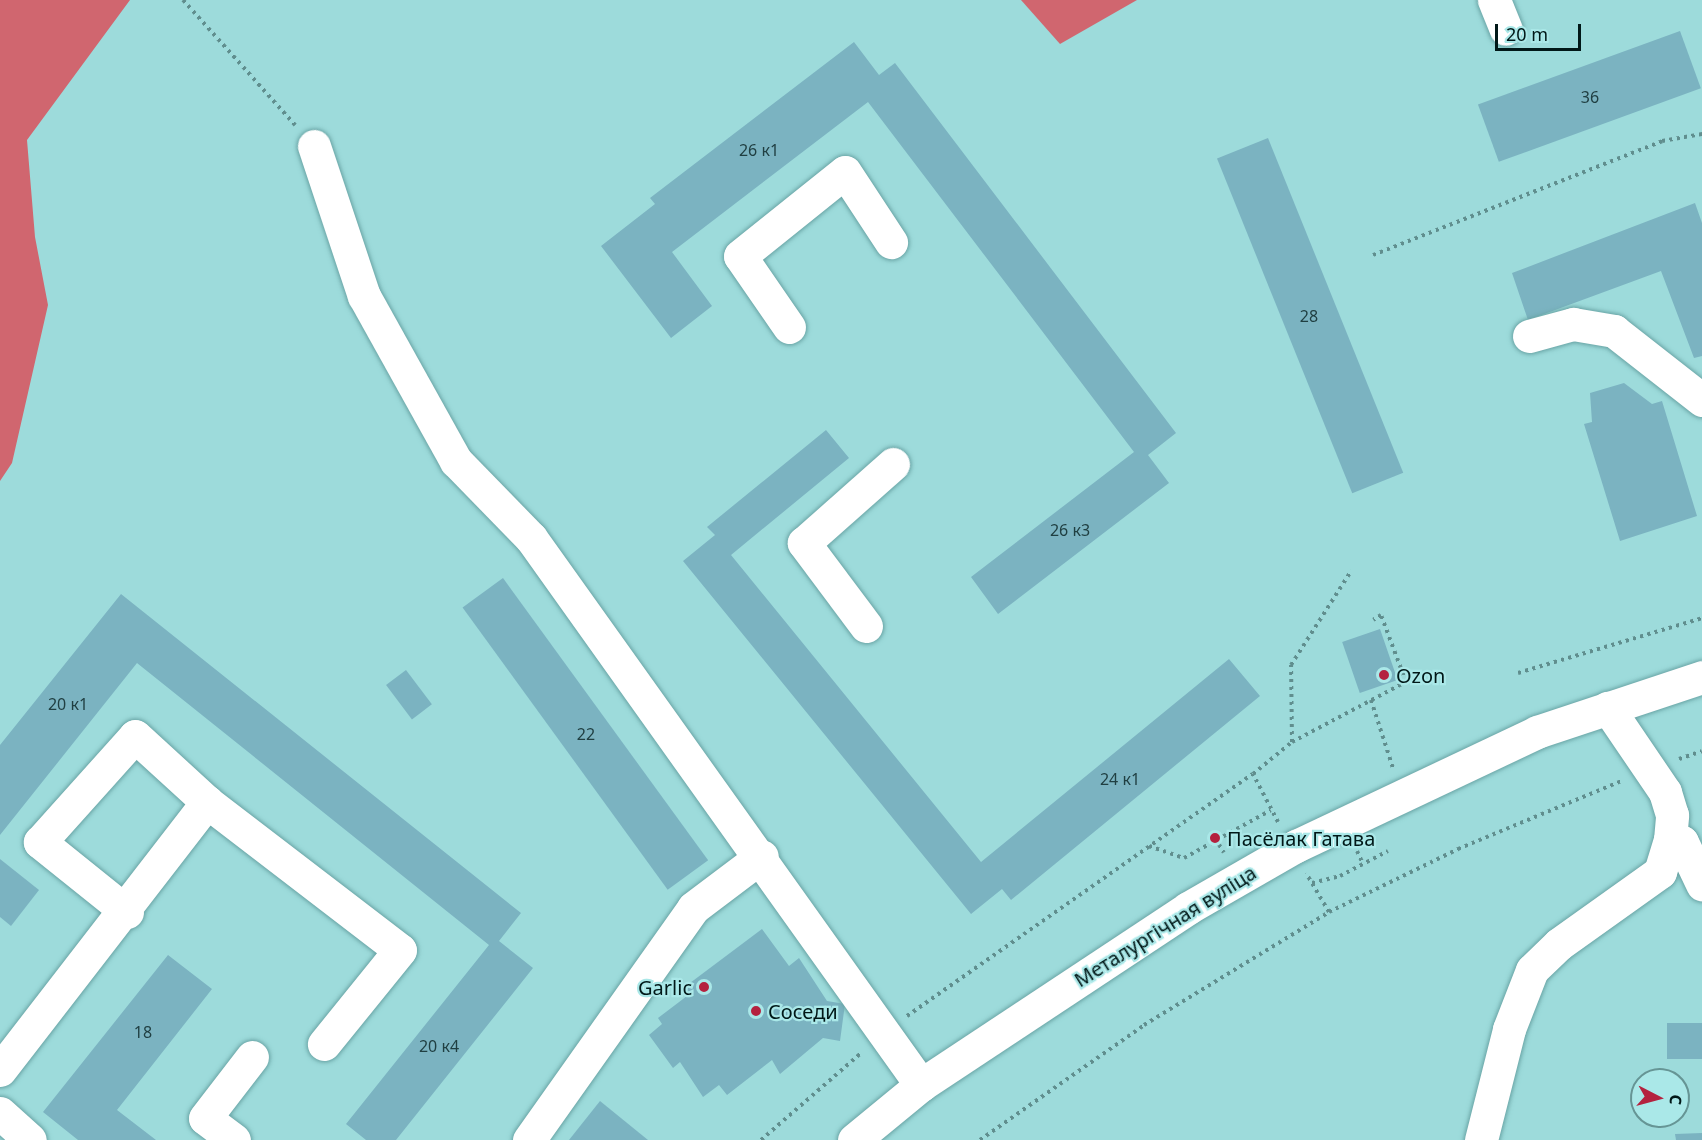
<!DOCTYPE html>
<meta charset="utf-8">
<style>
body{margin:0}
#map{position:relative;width:1702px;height:1140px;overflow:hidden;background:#9ddbdb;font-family:"Noto Sans",sans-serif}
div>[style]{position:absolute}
.forest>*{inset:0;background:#d0666f}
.building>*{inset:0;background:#7bb3c1;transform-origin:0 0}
.path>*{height:4px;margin-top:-2px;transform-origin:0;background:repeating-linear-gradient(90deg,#608e8e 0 3px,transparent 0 7.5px)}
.roads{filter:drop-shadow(0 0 2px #69a4a5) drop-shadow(0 0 2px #69a4a5)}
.minor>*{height:33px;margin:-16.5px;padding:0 16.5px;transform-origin:16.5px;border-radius:16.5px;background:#fff}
.dots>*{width:16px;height:16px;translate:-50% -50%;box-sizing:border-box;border:3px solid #aae8e8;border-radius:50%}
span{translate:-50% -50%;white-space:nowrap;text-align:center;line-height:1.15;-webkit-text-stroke:4.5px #aae8e8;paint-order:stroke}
.number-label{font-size:16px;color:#203f42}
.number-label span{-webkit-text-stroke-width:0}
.poi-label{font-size:20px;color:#011818}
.left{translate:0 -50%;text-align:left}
.right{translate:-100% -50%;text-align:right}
.street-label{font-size:20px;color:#011818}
.north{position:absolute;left:1630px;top:1068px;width:60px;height:60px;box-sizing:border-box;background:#aae8e8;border:2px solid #669595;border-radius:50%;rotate:96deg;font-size:16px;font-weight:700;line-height:24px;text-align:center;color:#011818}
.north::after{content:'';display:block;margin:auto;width:21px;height:27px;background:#b4223f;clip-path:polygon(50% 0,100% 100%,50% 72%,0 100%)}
.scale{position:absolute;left:1495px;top:24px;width:86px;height:27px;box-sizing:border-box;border:3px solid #011818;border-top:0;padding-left:8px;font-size:18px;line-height:21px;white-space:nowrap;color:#011818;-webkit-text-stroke:4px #aae8e8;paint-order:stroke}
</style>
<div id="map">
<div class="forest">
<i style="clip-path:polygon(0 0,130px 0,27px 140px,35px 237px,48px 305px,12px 463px,0 481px)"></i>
<i style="clip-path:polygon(1021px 0,1137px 0,1060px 44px)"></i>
</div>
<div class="building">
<i style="left:1680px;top:31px;width:61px;height:215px;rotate:70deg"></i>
<i style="clip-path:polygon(854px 42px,879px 75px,895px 63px,1176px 433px,1148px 455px,1169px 483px,998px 614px,971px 577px,1134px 452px,868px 102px,672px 252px,712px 306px,671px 338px,601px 246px,655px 204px,650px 198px)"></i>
<i style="left:1268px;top:138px;width:361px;height:55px;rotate:68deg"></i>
<i style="clip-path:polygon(1695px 203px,1702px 223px,1702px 356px,1694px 358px,1661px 271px,1528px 320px,1512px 273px)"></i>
<i style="clip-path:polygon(1624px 383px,1652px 404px,1662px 401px,1697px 516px,1620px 541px,1584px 424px,1592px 422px,1590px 393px)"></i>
<i style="clip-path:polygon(826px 430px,849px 458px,731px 555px,981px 862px,1229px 659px,1260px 696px,1011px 900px,1002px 889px,971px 914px,683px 561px,715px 535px,707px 527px)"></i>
<i style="left:503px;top:578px;width:349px;height:50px;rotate:54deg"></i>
<i style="clip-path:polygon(121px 594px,521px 913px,499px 941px,533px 968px,396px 1140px,366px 1140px,346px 1124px,489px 945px,137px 663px,0 835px,0 745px)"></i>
<i style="left:1380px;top:629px;width:54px;height:40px;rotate:71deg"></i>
<i style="left:406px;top:670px;width:43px;height:25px;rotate:53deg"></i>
<i style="clip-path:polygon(0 859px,39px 890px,11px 926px,0 917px)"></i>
<i style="clip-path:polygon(762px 929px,789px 966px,799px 958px,827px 1001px,845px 1004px,840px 1041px,823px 1038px,780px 1074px,772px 1060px,727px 1095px,719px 1085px,703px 1097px,680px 1062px,673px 1068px,649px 1035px,662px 1024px,658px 1018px,687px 996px,682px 989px)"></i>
<i style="clip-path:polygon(168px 955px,212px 989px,117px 1110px,156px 1140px,78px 1140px,43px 1112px)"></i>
<i style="left:1667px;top:1023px;width:35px;height:36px"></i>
<i style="clip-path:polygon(600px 1101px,648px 1140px,569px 1140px)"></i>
<i style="clip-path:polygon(1702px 1133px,1702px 1140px,1676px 1140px,1675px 1134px)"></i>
</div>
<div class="path">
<i style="left:183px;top:0;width:168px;rotate:48.1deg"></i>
<i style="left:1373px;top:255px;width:311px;rotate:-21.5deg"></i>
<i style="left:1662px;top:141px;width:41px;rotate:-9.9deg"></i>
<i style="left:1518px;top:673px;width:192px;rotate:-16.6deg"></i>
<i style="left:1371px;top:700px;width:71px;rotate:72.1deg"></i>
<i style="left:1292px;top:742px;width:129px;rotate:-27.8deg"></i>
<i style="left:1406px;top:682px;width:72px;rotate:-110.5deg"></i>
<i style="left:1381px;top:615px;width:9px;rotate:148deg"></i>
<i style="left:1679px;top:759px;width:24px;rotate:-19deg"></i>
<i style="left:1278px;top:822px;width:54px;rotate:-117.5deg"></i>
<i style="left:1253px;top:774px;width:50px;rotate:-39.4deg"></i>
<i style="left:1292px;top:742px;width:77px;rotate:-90.7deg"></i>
<i style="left:1291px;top:665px;width:112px;rotate:-57.4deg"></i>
<i style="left:1215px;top:838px;width:17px;rotate:59deg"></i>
<i style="left:1149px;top:846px;width:37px;rotate:19deg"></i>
<i style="left:1184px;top:858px;width:99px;rotate:-28.9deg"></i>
<i style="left:1357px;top:851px;width:14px;rotate:65deg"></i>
<i style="left:1312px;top:883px;width:29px;rotate:-14deg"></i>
<i style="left:1340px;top:876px;width:54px;rotate:-27.5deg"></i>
<i style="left:1329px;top:912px;width:144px;rotate:-26deg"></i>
<i style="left:1458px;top:849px;width:177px;rotate:-22.6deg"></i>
<i style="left:907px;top:1016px;width:422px;rotate:-35deg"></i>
<i style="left:761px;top:1140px;width:133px;rotate:-41deg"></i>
<i style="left:980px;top:1140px;width:200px;rotate:-35deg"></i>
<i style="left:1144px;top:1025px;width:217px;rotate:-31.4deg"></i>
<i style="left:1329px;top:912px;width:45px;rotate:-120.5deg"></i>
</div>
<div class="roads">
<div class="minor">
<i style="left:1494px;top:0;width:31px;rotate:68deg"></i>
<i style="left:314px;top:146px;width:158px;rotate:71.6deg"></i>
<i style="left:364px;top:296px;width:189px;rotate:60.9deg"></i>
<i style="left:456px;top:461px;width:107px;rotate:45.8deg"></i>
<i style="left:531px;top:538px;width:672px;rotate:54.51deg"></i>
<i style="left:789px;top:327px;width:86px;rotate:-124.6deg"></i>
<i style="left:740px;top:256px;width:134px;rotate:-38.7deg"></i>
<i style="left:845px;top:172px;width:84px;rotate:56.7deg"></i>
<i style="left:1529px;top:336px;width:46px;rotate:-15.3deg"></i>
<i style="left:1573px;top:324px;width:42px;rotate:9.7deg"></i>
<i style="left:1614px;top:331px;width:112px;rotate:38.1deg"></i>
<i style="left:866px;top:626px;width:104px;rotate:-126.8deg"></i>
<i style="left:804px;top:543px;width:119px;rotate:-41.6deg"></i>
<i style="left:1670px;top:840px;width:12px;rotate:9deg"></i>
<i style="left:1682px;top:842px;width:47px;rotate:64.5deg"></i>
<i style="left:127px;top:912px;width:112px;rotate:-141.2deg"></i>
<i style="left:40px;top:842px;width:142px;rotate:-48.1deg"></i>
<i style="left:135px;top:736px;width:98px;rotate:42.5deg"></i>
<i style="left:0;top:1070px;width:339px;rotate:-52.3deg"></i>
<i style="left:207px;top:802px;width:243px;rotate:37.5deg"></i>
<i style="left:400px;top:950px;width:121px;rotate:129deg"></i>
<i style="left:0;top:1113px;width:40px;rotate:42deg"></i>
<i style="left:234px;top:1140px;width:36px;rotate:-143deg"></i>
<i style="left:205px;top:1118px;width:77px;rotate:-52.4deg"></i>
<i style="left:529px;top:1140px;width:284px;rotate:-54.7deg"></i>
<i style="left:693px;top:908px;width:86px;rotate:-37deg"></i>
<i style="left:854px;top:1140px;width:87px;rotate:-39.4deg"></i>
<i style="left:921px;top:1085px;width:320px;rotate:-33.5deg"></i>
<i style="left:1188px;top:908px;width:125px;rotate:-29.9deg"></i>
<i style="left:1296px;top:846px;width:267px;rotate:-25.3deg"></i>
<i style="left:1537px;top:732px;width:174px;rotate:-18.4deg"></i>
<i style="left:1481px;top:1140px;width:114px;rotate:-75.8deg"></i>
<i style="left:1509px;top:1029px;width:63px;rotate:-68.7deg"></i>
<i style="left:1532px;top:970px;width:37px;rotate:-44deg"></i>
<i style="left:1559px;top:944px;width:124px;rotate:-35.5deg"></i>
<i style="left:1660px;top:872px;width:34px;rotate:-73deg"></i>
<i style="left:1670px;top:840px;width:25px;rotate:-85deg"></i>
<i style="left:1672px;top:815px;width:24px;rotate:-107deg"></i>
<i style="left:1665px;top:792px;width:102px;rotate:-124.2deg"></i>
</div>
</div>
<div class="dots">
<i style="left:1384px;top:675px;background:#b4223f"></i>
<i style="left:1215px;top:838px;background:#b4223f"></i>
<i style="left:704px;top:987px;background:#b4223f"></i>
<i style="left:756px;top:1011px;background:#b4223f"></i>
</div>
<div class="number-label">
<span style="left:1590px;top:97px">36</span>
<span style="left:759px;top:150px">26 к1</span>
<span style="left:1309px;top:316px">28</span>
<span style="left:1070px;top:530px">26 к3</span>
<span style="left:68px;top:704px">20 к1</span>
<span style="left:586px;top:734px">22</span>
<span style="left:1120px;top:779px">24 к1</span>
<span style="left:143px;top:1032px">18</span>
<span style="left:439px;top:1046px">20 к4</span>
</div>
<div class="poi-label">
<span class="left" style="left:1396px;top:675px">Ozon</span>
<span class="left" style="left:1227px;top:838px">Пасёлак Гатава</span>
<span class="right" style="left:692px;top:987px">Garlic</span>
<span class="left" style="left:768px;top:1011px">Соседи</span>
</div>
<div class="street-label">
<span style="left:1165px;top:926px;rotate:-32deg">Металургічная вуліца</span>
</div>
<div class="north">С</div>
<div class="scale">20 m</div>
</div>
